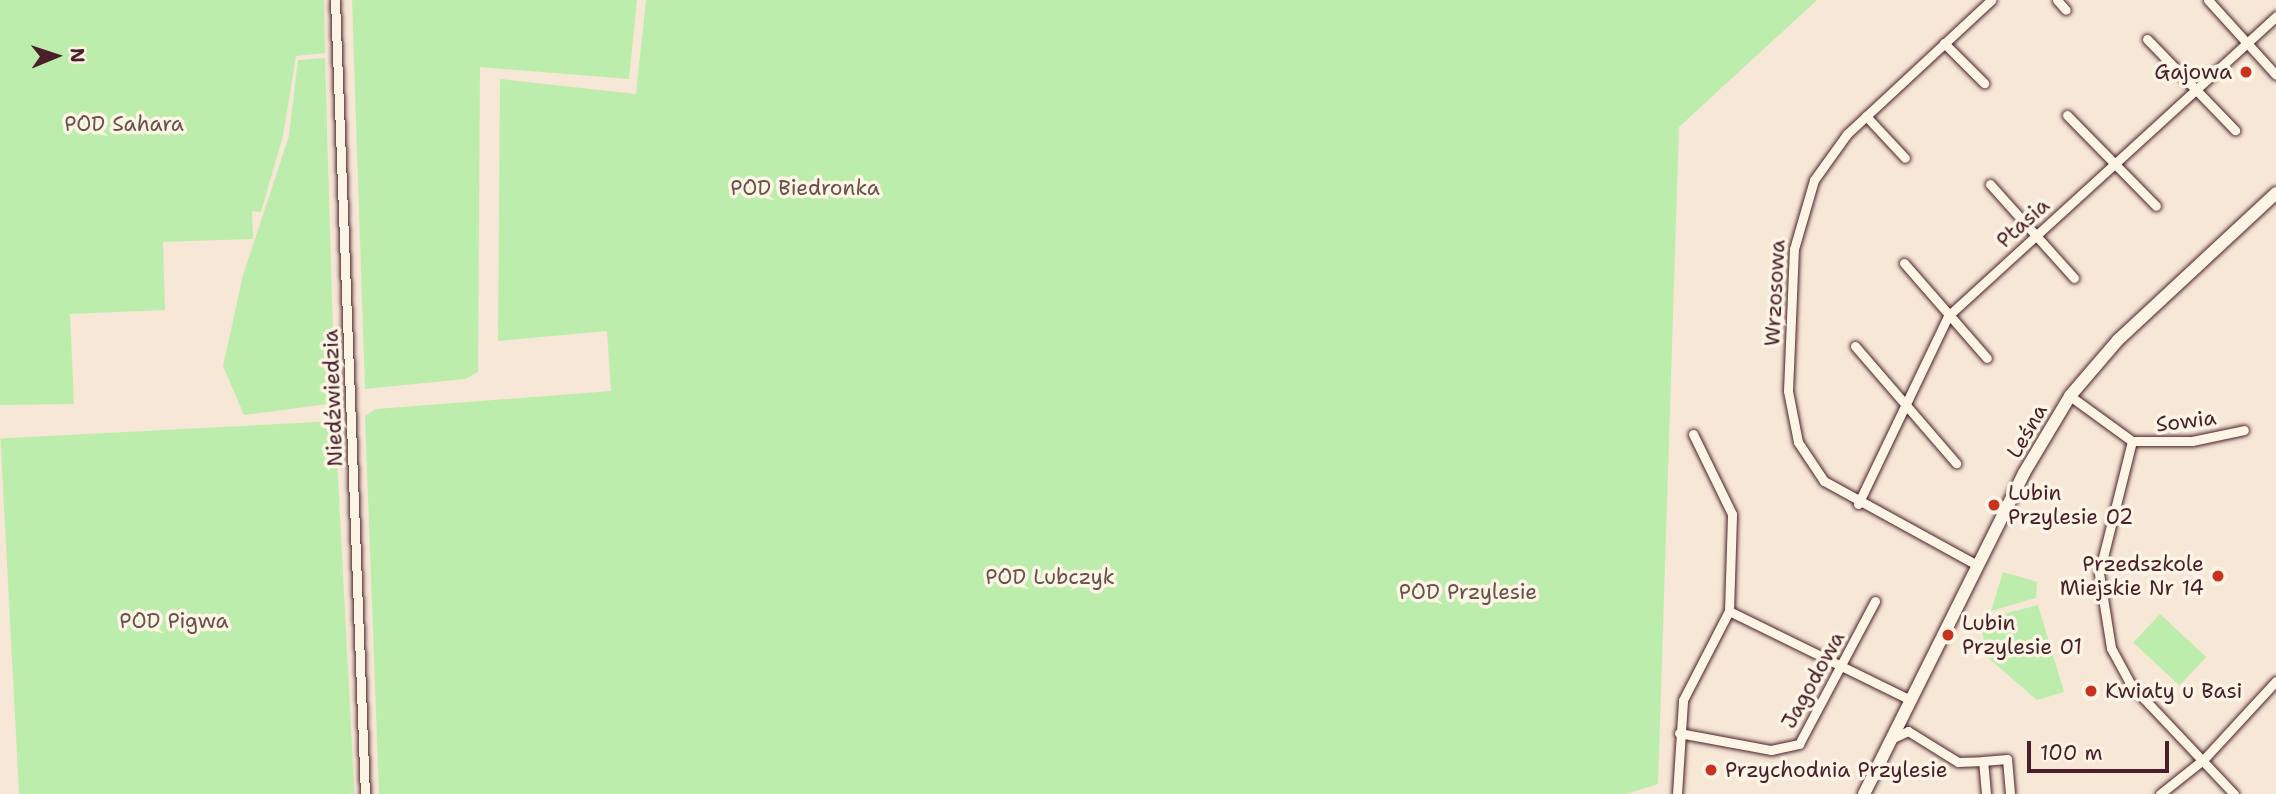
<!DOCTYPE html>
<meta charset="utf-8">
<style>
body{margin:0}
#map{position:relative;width:2276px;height:794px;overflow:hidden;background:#f7e7d6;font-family:"Shantell Sans",sans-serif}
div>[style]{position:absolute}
.green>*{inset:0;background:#bdedac;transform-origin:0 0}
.roads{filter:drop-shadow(0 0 2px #4a1f2b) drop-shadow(0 0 2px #4a1f2b)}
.street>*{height:9px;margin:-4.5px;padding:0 4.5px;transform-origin:4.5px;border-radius:4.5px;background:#fcf5e5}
.secondary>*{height:12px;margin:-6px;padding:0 6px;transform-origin:6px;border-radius:6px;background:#fcf5e5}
.dots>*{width:19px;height:19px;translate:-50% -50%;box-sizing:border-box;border:4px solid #fcf5e5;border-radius:50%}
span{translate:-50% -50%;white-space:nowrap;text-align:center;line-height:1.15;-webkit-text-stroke:7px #fcf5e5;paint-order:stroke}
.poi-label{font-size:21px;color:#4a1f2b}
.right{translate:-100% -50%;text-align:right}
.left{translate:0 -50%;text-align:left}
.park-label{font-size:21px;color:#67524b}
.street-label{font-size:21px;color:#4a1f2b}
.north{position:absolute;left:21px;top:21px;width:70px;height:70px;-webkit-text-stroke:5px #fcf5e5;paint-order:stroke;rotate:88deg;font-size:19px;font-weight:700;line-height:28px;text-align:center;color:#4a1f2b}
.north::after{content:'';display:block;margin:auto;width:24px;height:32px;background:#4a1f2b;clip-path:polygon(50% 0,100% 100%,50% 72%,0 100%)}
.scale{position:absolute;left:2027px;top:741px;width:142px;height:32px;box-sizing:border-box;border:4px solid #4a1f2b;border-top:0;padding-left:9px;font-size:21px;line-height:24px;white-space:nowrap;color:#4a1f2b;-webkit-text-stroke:5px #fcf5e5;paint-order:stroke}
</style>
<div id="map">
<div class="green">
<i style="clip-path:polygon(0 0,324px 0,325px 53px,296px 56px,283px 136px,261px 212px,252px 211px,253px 239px,163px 242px,165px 310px,70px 314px,74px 404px,0 405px)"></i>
<i style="clip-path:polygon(352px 0,637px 0,629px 79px,480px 67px,478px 372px,465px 379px,365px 389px)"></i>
<i style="clip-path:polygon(646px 0,1817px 0,1679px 127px,1658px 784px,1626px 794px,379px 794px,365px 416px,376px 409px,611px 391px,607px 331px,498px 341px,500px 79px,636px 94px)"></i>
<i style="clip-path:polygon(325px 58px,335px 403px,244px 415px,223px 366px,243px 275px,289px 136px,298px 60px)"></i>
<i style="left:335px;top:421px;width:373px;height:335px;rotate:87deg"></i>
<i style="clip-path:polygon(2003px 572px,2037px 582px,2036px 598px,1991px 611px)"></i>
<i style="clip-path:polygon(2038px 605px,2064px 692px,2037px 700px,1986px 656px,1981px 620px)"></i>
<i style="left:2160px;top:614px;width:63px;height:39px;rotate:43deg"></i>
</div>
<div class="roads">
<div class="street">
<i style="left:335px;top:0;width:795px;rotate:87.84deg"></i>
<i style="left:2057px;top:0;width:13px;rotate:48deg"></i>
<i style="left:2208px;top:0;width:101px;rotate:47.8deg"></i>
<i style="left:2147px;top:39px;width:127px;rotate:46deg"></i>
<i style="left:1944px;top:43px;width:57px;rotate:45deg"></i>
<i style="left:2067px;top:115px;width:127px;rotate:45.6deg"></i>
<i style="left:1866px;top:116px;width:57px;rotate:47.1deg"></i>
<i style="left:1990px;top:184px;width:126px;rotate:48.2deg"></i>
<i style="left:1904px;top:263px;width:126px;rotate:48.9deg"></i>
<i style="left:1855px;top:346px;width:155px;rotate:49.2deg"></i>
<i style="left:2070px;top:396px;width:77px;rotate:36deg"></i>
<i style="left:2132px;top:441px;width:136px;rotate:104deg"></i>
<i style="left:2099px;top:573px;width:76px;rotate:80.9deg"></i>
<i style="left:2111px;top:648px;width:42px;rotate:61.6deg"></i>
<i style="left:2131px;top:685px;width:150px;rotate:46.6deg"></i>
<i style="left:2132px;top:441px;width:60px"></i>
<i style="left:2192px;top:441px;width:53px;rotate:-11.9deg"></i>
<i style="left:1858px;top:504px;width:208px;rotate:-64.4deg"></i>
<i style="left:1948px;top:316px;width:445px;rotate:-42.4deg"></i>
<i style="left:1977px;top:565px;width:175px;rotate:-151.2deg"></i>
<i style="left:1824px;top:481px;width:47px;rotate:-123.7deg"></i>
<i style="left:1798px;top:442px;width:52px;rotate:-101.1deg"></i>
<i style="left:1788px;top:391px;width:142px;rotate:-87.6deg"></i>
<i style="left:1794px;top:249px;width:72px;rotate:-73.8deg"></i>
<i style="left:1814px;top:180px;width:57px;rotate:-54.3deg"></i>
<i style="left:1847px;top:134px;width:197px;rotate:-42.9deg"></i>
<i style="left:1729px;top:611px;width:200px;rotate:26.1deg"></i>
<i style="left:1679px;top:733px;width:94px;rotate:10.5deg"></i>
<i style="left:1771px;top:750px;width:29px;rotate:-12deg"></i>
<i style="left:1799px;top:744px;width:162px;rotate:-62deg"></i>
<i style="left:1891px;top:739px;width:19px;rotate:-25deg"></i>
<i style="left:1908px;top:731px;width:59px;rotate:31.8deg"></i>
<i style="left:1958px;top:762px;width:25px;rotate:-2deg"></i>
<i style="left:1677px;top:794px;width:94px;rotate:-86.3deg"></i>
<i style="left:1683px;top:700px;width:100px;rotate:-62.7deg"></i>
<i style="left:1729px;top:611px;width:97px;rotate:-88.2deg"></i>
<i style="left:1732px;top:514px;width:89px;rotate:-116deg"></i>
<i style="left:1986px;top:794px;width:33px;rotate:-95deg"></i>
<i style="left:1983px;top:761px;width:24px;rotate:-5deg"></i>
<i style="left:2007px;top:759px;width:35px;rotate:85deg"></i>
<i style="left:2160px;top:794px;width:56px;rotate:-38.5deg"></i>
<i style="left:2204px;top:759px;width:106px;rotate:-47.3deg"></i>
</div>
<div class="secondary">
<i style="left:1864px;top:794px;width:359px;rotate:-63.5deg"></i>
<i style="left:2024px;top:473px;width:90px;rotate:-59.1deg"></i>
<i style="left:2070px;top:396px;width:74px;rotate:-49.4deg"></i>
<i style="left:2118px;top:340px;width:216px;rotate:-42.9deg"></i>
</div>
</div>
<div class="dots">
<i style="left:2246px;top:72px;background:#c8321e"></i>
<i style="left:1994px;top:505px;background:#c8321e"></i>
<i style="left:2218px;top:576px;background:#c8321e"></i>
<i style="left:1948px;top:635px;background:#c8321e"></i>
<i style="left:2091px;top:691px;background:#c8321e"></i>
<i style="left:1711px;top:770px;background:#c8321e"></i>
</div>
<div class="poi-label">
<span class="right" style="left:2232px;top:72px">Gajowa</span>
<span class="left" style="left:2008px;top:505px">Lubin<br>Przylesie 02</span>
<span class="right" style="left:2204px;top:576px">Przedszkole<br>Miejskie Nr 14</span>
<span class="left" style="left:1962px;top:635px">Lubin<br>Przylesie 01</span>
<span class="left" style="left:2105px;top:691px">Kwiaty u Basi</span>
<span class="left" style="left:1725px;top:770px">Przychodnia Przylesie</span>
</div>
<div class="park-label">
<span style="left:124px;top:124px">POD Sahara</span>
<span style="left:805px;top:188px">POD Biedronka</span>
<span style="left:1050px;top:577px">POD Lubczyk</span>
<span style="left:1468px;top:592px">POD Przylesie</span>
<span style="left:174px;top:621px">POD Pigwa</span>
</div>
<div class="street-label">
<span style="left:2023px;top:223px;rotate:-42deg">Ptasia</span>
<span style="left:1775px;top:293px;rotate:-87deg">Wrzosowa</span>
<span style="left:333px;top:398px;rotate:-92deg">Niedźwiedzia</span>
<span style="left:2186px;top:421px;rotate:-7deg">Sowia</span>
<span style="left:2027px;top:431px;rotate:-60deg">Leśna</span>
<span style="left:1813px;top:680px;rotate:-61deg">Jagodowa</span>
</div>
<div class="north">N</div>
<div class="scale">100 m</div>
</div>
